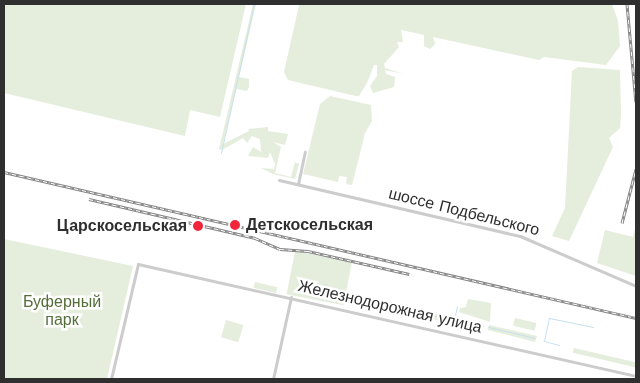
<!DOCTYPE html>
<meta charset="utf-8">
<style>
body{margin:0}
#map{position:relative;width:640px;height:383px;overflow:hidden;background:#fff;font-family:"Work Sans",sans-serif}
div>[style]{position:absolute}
.green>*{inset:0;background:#e5eddc;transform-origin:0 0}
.stream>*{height:1px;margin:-0.5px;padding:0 0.5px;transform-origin:0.5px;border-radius:0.5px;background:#c6e0ee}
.minor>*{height:3px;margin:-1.5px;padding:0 1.5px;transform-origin:1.5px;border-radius:1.5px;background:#ccc}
.rail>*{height:3px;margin-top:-1.5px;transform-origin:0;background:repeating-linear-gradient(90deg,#fff 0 4px,#848484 0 8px);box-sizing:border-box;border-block:1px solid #848484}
.dots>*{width:14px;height:14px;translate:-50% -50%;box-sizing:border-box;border:2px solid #fff;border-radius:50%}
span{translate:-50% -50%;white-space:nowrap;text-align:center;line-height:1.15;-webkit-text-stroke:5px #fff;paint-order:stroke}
.street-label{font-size:16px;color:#2f2f2f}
.poi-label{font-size:16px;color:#2f2f2f;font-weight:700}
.left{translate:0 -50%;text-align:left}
.right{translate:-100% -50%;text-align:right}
.park-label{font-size:16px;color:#536e39}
.frame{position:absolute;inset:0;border:5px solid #2f2f2f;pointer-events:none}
</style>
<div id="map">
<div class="green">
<i style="clip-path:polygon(4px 4px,246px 4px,220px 117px,190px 110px,185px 136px,4px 93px)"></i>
<i style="clip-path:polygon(253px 4px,256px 4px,239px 77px,249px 79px,249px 87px,247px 91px,236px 89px,223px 144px,249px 131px,248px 129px,268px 127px,268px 131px,288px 134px,285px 145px,273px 142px,281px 147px,275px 173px,291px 177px,295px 162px,299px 164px,295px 179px,273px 174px,261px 168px,274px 169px,275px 164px,270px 152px,268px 158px,248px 156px,253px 147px,261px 152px,260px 139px,252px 136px,247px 143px,243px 138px,222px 150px,219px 149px)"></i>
<i style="clip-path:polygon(294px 4px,612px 4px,618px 21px,620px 46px,606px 65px,544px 57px,539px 60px,433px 37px,435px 44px,430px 49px,424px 46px,424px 35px,401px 30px,403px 42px,397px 42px,399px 47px,384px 64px,385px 68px,404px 74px,385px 70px,386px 74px,395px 77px,394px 87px,373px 93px,370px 86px,377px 76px,377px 65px,374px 65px,367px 83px,359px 96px,356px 96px,288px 80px,284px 72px,299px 5px)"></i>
<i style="clip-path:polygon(578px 67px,620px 70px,621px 113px,620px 128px,609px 138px,613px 147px,569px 241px,552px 236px,565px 208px,572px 71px)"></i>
<i style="clip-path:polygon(330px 96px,371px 105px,372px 121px,365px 133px,352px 185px,346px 184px,347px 177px,339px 176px,338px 182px,303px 174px,320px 104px)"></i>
<i style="clip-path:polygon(636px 225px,636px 276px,597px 263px,605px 230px,633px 237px)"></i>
<i style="clip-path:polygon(4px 239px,133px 266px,107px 379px,4px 379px)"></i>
<i style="left:295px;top:251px;width:58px;height:44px;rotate:11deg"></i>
<i style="left:255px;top:282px;width:23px;height:6px;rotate:13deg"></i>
<i style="clip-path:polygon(351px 299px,389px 307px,389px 309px,350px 302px)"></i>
<i style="clip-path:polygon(468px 299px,491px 303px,490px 322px,459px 312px,460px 308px,466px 307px)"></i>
<i style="clip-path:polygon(393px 307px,416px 310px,453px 317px,451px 323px,393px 311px)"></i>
<i style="left:515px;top:318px;width:22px;height:8px;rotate:13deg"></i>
<i style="left:226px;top:320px;width:18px;height:18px;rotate:16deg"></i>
<i style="clip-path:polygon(489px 325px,537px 336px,535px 342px,488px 330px)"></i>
<i style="left:574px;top:348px;width:64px;height:5px;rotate:13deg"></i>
</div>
<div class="stream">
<i style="left:221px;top:153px;width:153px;rotate:-77.5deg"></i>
<i style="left:305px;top:280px;width:13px;rotate:13deg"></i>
<i style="left:324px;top:284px;width:6px;rotate:39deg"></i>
<i style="left:304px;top:285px;width:24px;rotate:15deg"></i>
<i style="left:393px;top:307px;width:92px;rotate:11.9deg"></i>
<i style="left:454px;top:320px;width:14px;rotate:-78deg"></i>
<i style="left:488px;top:327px;width:48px;rotate:13.2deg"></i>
<i style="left:559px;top:345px;width:16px;rotate:-165deg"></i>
<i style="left:544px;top:341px;width:24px;rotate:-78deg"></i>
<i style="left:549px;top:318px;width:45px;rotate:11.6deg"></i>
</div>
<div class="minor">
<i style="left:279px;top:180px;width:247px;rotate:13.1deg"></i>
<i style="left:520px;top:236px;width:126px;rotate:23.3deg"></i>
<i style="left:298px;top:184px;width:33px;rotate:-78deg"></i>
<i style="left:111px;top:379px;width:118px;rotate:-76.8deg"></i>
<i style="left:138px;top:264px;width:510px;rotate:12.67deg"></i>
<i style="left:273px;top:379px;width:84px;rotate:-77.6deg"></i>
</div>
<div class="rail">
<i style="left:627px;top:4px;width:98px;rotate:84.8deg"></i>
<i style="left:4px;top:172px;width:649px;rotate:13.01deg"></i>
<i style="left:89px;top:199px;width:171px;rotate:13.2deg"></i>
<i style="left:255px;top:238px;width:27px;rotate:24deg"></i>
<i style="left:280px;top:249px;width:28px;rotate:4deg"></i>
<i style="left:308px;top:251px;width:104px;rotate:12.8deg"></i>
<i style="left:622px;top:223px;width:56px;rotate:-75.5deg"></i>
</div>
<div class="dots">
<i style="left:235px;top:225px;background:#f1263b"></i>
<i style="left:198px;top:226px;background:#f1263b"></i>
</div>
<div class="street-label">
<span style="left:464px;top:212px;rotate:14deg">шоссе Подбельского</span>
<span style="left:390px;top:307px;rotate:13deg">Железнодорожная улица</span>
</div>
<div class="poi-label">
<span class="left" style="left:246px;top:225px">Детскосельская</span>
<span class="right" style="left:187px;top:226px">Царскосельская</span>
</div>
<div class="park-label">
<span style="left:62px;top:311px">Буферный<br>парк</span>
</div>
<div class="frame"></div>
</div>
